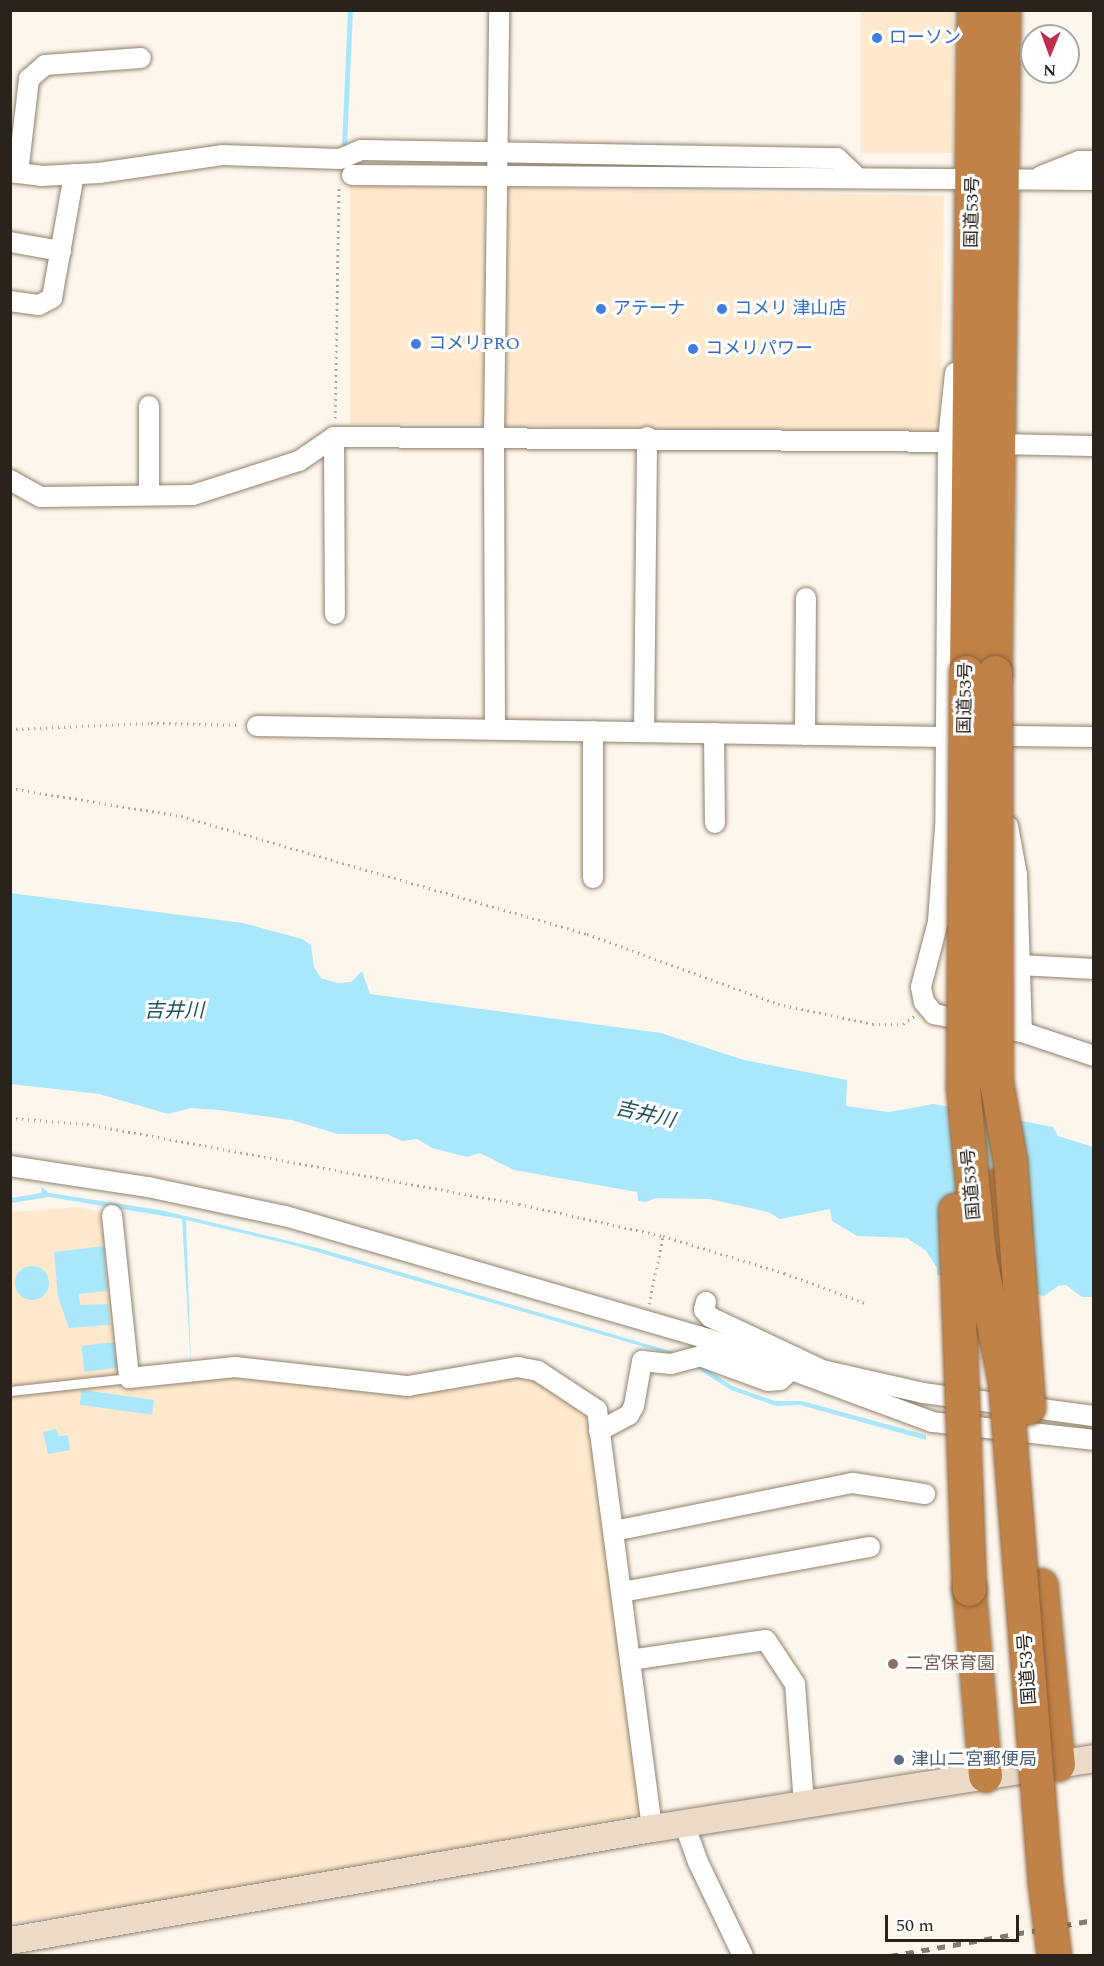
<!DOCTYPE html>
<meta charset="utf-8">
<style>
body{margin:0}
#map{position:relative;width:1104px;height:1966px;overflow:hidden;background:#fdf6ed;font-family:Spectral,"Noto Sans JP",serif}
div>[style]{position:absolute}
.built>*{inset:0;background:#fee9cc;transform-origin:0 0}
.water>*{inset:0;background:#a9e8fc;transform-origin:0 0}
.round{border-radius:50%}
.stream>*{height:5px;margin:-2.5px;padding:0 2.5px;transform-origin:2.5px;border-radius:2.5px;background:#a9e8fc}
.path>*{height:3px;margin-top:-1.5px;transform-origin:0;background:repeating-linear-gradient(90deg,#afa89f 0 1.5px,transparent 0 6px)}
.roads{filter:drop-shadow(0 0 2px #90816d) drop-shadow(0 0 2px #90816d)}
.lane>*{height:9px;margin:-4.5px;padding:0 4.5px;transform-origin:4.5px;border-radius:4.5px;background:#fff}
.street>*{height:20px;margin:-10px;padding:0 10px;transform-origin:10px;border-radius:10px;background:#fff}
.secondary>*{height:27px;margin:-13.5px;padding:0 13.5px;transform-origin:13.5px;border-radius:13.5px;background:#ecdac8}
.highway>*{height:33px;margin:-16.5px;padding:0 16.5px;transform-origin:16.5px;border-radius:16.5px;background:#c18247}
.rail>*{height:4.5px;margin-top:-2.25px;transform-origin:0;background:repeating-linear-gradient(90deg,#817b72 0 8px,transparent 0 16px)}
.bridges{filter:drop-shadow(0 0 2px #8c6138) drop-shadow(0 0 2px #8c6138)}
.highway-bridge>*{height:33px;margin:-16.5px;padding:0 16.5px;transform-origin:16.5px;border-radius:16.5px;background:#c18247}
.dots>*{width:16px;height:16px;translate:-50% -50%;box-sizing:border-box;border:3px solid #fff;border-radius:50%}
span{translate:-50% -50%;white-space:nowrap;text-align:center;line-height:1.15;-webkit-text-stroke:6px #fff;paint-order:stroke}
.shop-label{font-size:18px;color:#366cbe}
.left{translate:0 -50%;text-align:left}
.street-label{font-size:18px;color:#29231b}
.education-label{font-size:18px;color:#785e54}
.service-label{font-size:18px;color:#4e5e75}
.water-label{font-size:20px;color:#1f515f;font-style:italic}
.frame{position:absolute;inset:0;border:12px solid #29231b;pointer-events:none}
.north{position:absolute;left:1020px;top:24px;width:60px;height:60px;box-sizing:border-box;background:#fff;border:2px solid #a9a7a4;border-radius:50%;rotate:181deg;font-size:16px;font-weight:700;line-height:24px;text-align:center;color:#29231b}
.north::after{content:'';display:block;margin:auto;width:21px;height:27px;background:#c0304c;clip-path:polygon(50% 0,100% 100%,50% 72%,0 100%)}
.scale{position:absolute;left:885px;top:1915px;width:134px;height:27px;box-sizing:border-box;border:3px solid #29231b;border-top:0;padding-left:8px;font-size:18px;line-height:21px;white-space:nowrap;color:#29231b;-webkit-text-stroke:4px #fff;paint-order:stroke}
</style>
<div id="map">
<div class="built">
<i style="left:861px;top:11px;width:92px;height:142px"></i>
<i style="left:350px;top:184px;width:135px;height:240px"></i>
<i style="left:504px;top:188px;width:440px;height:238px;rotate:1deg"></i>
<i style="clip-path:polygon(78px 1207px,104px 1213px,124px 1384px,235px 1373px,410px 1390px,518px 1372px,536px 1376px,592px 1415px,642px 1814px,177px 1899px,11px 1923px,10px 1212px)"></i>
</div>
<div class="water">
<i style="clip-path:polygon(10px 893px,243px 923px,302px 939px,311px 945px,314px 967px,321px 978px,337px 983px,351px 982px,362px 971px,370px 994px,661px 1033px,744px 1060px,847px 1080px,846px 1106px,889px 1112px,934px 1104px,1053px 1127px,1058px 1136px,1093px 1147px,1093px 1297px,1082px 1297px,1066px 1285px,1058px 1286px,1044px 1296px,937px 1275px,937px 1268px,926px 1251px,907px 1238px,857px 1236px,832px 1221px,830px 1209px,780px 1219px,768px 1212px,709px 1199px,656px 1198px,646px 1202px,638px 1201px,637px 1192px,514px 1170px,480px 1153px,467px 1157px,432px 1148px,417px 1139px,402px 1141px,387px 1134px,338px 1134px,291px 1120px,219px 1110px,191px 1108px,168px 1114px,99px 1094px,11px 1084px)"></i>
<i style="clip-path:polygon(42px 1187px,49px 1193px,160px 1210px,318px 1248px,687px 1356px,732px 1386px,775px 1401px,802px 1401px,926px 1435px,926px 1440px,800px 1405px,776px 1406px,731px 1390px,679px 1357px,293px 1245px,186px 1220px,191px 1367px,182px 1219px,49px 1197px,11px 1203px,11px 1198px,41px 1193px)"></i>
<i style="clip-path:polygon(104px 1246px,107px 1291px,79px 1294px,80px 1305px,108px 1304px,110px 1325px,69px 1328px,58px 1297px,54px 1252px)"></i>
<i class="round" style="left:15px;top:1266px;width:34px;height:34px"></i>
<i style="left:114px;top:1342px;width:26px;height:33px;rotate:83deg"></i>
<i style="left:154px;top:1400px;width:15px;height:73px;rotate:98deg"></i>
<i style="clip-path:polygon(56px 1429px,59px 1436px,68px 1435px,70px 1450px,48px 1454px,43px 1432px)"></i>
</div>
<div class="stream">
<i style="left:344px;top:147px;width:137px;rotate:-87.5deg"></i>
</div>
<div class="path">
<i style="left:335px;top:418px;width:230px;rotate:-89deg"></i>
<i style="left:10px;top:729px;width:141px;rotate:-2.4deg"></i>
<i style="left:151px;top:723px;width:89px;rotate:1.3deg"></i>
<i style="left:10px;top:788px;width:173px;rotate:9.3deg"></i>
<i style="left:181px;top:816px;width:423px;rotate:16.2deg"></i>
<i style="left:587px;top:934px;width:203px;rotate:20.1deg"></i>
<i style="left:778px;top:1004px;width:97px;rotate:11.9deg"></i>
<i style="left:873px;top:1024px;width:30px"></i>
<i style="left:903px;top:1024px;width:14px;rotate:-36deg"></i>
<i style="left:10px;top:1118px;width:77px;rotate:4.5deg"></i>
<i style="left:87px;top:1124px;width:439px;rotate:10.5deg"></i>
<i style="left:519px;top:1204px;width:148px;rotate:12.5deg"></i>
<i style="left:663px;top:1236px;width:127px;rotate:17deg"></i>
<i style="left:784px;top:1273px;width:86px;rotate:20.3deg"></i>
<i style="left:649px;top:1304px;width:68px;rotate:-78.2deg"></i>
</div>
<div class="roads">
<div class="lane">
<i style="left:10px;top:1391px;width:120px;rotate:-6.2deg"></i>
</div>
<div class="street">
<i style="left:10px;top:172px;width:31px;rotate:7deg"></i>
<i style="left:41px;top:176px;width:58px;rotate:-3deg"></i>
<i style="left:99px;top:173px;width:124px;rotate:-8.3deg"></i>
<i style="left:222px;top:155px;width:118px;rotate:1.9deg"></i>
<i style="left:340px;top:159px;width:23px;rotate:-23deg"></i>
<i style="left:361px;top:150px;width:476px;rotate:1deg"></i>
<i style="left:837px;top:158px;width:29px;rotate:44deg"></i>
<i style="left:18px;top:173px;width:95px;rotate:-83.3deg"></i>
<i style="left:29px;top:79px;width:21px;rotate:-41deg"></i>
<i style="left:45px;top:65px;width:96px;rotate:-4.2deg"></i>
<i style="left:352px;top:175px;width:742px;rotate:0.39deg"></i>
<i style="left:1041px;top:176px;width:41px;rotate:-21.5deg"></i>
<i style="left:1079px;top:161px;width:15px"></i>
<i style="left:10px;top:242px;width:52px;rotate:10deg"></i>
<i style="left:10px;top:301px;width:29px;rotate:8deg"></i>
<i style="left:39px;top:305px;width:15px;rotate:-28deg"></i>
<i style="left:52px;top:298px;width:126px;rotate:-79.9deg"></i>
<i style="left:955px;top:373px;width:68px;rotate:95.9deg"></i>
<i style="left:948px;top:441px;width:387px;rotate:90.4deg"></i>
<i style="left:945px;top:828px;width:94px;rotate:94.3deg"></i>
<i style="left:938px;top:922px;width:67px;rotate:104.7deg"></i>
<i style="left:921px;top:987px;width:15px;rotate:79deg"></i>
<i style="left:924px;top:1002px;width:16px;rotate:50deg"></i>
<i style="left:934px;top:1014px;width:90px;rotate:11.6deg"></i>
<i style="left:1022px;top:1032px;width:76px;rotate:18.4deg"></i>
<i style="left:334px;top:437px;width:177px;rotate:89.7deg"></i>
<i style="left:997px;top:444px;width:97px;rotate:1.2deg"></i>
<i style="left:10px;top:480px;width:35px;rotate:29deg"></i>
<i style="left:41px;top:497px;width:152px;rotate:-0.8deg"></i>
<i style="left:193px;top:495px;width:111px;rotate:-17.8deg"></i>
<i style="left:299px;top:461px;width:42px;rotate:-34.4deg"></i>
<i style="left:334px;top:437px;width:636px;rotate:0.45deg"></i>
<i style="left:149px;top:494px;width:88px;rotate:-90deg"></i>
<i style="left:257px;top:726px;width:689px;rotate:0.91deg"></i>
<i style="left:495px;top:729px;width:293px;rotate:-90.2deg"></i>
<i style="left:494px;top:436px;width:426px;rotate:-89.3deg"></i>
<i style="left:593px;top:731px;width:147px;rotate:90deg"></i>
<i style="left:644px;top:732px;width:295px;rotate:-89.4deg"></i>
<i style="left:714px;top:733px;width:90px;rotate:89.4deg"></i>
<i style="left:805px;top:735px;width:137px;rotate:-89.6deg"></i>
<i style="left:1009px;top:736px;width:85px;rotate:0.7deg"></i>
<i style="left:1008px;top:826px;width:50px;rotate:79.6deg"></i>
<i style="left:1017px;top:875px;width:157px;rotate:88.2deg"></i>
<i style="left:1020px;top:965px;width:74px;rotate:3.1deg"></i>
<i style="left:10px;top:1166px;width:140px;rotate:8.7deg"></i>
<i style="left:148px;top:1187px;width:140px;rotate:12deg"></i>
<i style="left:285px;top:1216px;width:441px;rotate:16.2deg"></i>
<i style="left:708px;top:1339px;width:239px;rotate:20.3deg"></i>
<i style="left:932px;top:1422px;width:163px;rotate:6.3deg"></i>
<i style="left:112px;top:1215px;width:164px;rotate:84deg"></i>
<i style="left:129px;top:1378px;width:107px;rotate:-5.9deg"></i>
<i style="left:235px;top:1367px;width:174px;rotate:6.3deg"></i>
<i style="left:408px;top:1386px;width:112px;rotate:-9.8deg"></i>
<i style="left:518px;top:1367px;width:20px;rotate:11deg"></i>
<i style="left:538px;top:1371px;width:71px;rotate:33.5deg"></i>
<i style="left:597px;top:1410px;width:422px;rotate:82.5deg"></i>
<i style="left:706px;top:1302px;width:8px;rotate:104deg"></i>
<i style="left:704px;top:1310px;width:9px;rotate:49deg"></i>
<i style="left:710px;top:1317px;width:122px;rotate:25.3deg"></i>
<i style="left:599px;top:1431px;width:34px;rotate:-28deg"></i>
<i style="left:629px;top:1415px;width:10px;rotate:-61deg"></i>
<i style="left:634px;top:1406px;width:46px;rotate:-79.9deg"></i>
<i style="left:642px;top:1361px;width:29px;rotate:6deg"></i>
<i style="left:671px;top:1364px;width:30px;rotate:-15deg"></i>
<i style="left:700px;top:1356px;width:72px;rotate:20.2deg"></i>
<i style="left:768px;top:1381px;width:12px;rotate:-5deg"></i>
<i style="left:780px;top:1380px;width:13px;rotate:-42deg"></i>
<i style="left:790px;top:1371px;width:32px;rotate:-2deg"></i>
<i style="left:822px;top:1370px;width:104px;rotate:12.8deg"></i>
<i style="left:923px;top:1393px;width:173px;rotate:7.7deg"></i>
<i style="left:614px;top:1531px;width:244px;rotate:-11.4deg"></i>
<i style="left:853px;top:1483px;width:73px;rotate:8.7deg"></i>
<i style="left:622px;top:1592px;width:252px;rotate:-10.3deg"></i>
<i style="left:630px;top:1660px;width:137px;rotate:-8.4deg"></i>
<i style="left:766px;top:1640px;width:53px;rotate:56.6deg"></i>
<i style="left:795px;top:1684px;width:121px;rotate:85.7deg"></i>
<i style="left:684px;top:1823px;width:41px;rotate:70.3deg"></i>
<i style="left:698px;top:1862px;width:104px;rotate:64.4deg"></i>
</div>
<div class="secondary">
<i style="left:10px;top:1940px;width:652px;rotate:-9.9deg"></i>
<i style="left:652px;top:1828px;width:448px;rotate:-9deg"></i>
</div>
<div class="highway">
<i style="left:966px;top:672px;width:662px;rotate:-89.39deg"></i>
<i style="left:995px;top:672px;width:662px;rotate:-89.22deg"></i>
<i style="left:998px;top:1185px;width:138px;rotate:87.9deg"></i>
<i style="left:1041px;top:1585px;width:180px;rotate:84.6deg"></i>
<i style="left:969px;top:1589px;width:187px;rotate:85.1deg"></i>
</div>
</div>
<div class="rail">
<i style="left:890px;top:1956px;width:207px;rotate:-10deg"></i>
</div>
<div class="bridges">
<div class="highway-bridge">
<i style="left:966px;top:672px;width:414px;rotate:90.4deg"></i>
<i style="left:963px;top:1086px;width:170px;rotate:84.6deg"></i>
<i style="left:979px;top:1255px;width:130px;rotate:78.4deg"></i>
<i style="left:1005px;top:1382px;width:503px;rotate:85.44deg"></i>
<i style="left:1045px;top:1883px;width:74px;rotate:83deg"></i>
<i style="left:995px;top:672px;width:410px;rotate:89.9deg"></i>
<i style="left:996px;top:1082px;width:80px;rotate:80deg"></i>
<i style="left:1010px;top:1161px;width:247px;rotate:85.8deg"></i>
<i style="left:955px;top:1210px;width:379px;rotate:87.9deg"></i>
</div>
</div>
<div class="dots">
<i style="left:877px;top:38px;background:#3f7fe0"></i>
<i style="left:601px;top:309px;background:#3f7fe0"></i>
<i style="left:722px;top:309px;background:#3f7fe0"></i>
<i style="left:416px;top:344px;background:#3f7fe0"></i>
<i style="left:693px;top:349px;background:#3f7fe0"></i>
<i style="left:893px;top:1664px;background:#8d6e63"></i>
<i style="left:899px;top:1760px;background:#5c6f8a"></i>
</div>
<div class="shop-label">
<span class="left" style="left:889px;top:38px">ローソン</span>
<span class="left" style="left:613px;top:309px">アテーナ</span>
<span class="left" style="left:734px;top:309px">コメリ 津山店</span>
<span class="left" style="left:428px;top:344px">コメリPRO</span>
<span class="left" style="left:705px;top:349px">コメリパワー</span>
</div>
<div class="street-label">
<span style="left:973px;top:212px;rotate:-89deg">国道53号</span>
<span style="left:966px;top:698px;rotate:-89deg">国道53号</span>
<span style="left:972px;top:1184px;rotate:-95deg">国道53号</span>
<span style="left:1028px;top:1669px;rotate:-94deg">国道53号</span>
</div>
<div class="education-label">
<span class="left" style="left:905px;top:1664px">二宮保育園</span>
</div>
<div class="service-label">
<span class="left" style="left:911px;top:1760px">津山二宮郵便局</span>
</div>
<div class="water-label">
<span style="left:174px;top:1011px">吉井川</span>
<span style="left:645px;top:1115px;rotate:13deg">吉井川</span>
</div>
<div class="frame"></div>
<div class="north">N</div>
<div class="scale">50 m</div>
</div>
